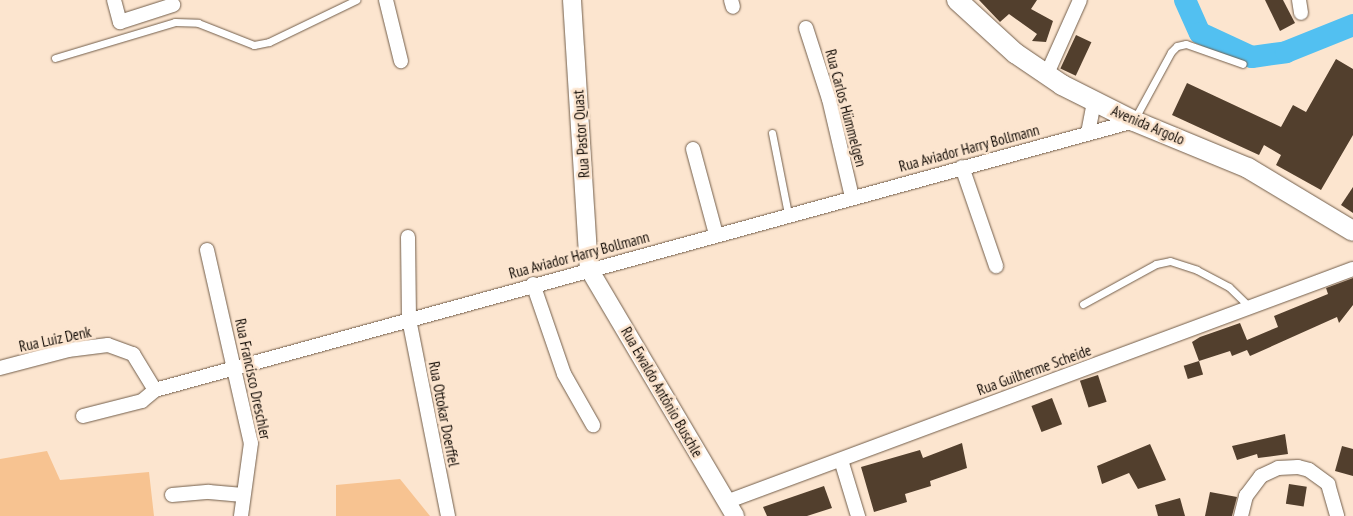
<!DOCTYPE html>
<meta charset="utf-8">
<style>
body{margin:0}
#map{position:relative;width:1353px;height:516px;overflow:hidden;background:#fce5cf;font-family:"PT Sans Narrow",sans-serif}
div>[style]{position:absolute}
.green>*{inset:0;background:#f7c391}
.river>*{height:22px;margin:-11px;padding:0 11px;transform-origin:11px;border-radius:11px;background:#52c0f1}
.building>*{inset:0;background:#523f2d;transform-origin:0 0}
.roads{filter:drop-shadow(0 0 1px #725e4b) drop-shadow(0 0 1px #725e4b)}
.service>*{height:7px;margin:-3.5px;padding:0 3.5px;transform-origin:3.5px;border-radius:3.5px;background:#fff}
.minor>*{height:14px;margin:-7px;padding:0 7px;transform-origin:7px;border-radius:7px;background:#fff}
.tertiary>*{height:18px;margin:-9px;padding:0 9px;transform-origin:9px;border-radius:9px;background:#fff}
.secondary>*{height:20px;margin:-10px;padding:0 10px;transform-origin:10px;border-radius:10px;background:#fff}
span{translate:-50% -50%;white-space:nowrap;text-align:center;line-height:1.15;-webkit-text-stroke:5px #fce5cf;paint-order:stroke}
.street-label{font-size:15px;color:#120b05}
</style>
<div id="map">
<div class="green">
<i style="clip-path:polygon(47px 451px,60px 480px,149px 472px,154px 516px,0 516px,0 459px)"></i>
<i style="clip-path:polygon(400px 479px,430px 516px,336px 516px,336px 485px)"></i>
</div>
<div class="river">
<i style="left:1185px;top:0;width:36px;rotate:66deg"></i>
<i style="left:1200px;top:33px;width:57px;rotate:24.8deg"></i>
<i style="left:1252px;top:57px;width:34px;rotate:-8deg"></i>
<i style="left:1286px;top:52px;width:72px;rotate:-21.9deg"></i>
</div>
<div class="building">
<i style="clip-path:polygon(979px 0,1037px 0,1031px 9px,1053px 21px,1046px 42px,1032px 41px,1037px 34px,1009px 14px,1000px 22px)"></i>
<i style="clip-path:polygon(1265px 0,1283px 0,1295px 23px,1280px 31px)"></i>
<i style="left:1076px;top:35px;width:17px;height:37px;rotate:25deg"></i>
<i style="clip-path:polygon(1336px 59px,1353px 69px,1353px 135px,1321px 190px,1276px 165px,1281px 155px,1264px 145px,1259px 155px,1172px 115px,1187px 83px,1281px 127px,1293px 105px,1306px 112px)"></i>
<i style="clip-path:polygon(1353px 187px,1353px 213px,1341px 205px)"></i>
<i style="clip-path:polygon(1353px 278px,1353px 305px,1339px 323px,1337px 317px,1250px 356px,1247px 350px,1232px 356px,1230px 351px,1199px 361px,1192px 342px,1200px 337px,1240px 323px,1247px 340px,1278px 327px,1274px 316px,1328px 294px,1326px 288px)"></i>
<i style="left:1199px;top:361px;width:14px;height:16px;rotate:73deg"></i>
<i style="left:1098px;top:375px;width:28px;height:19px;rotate:72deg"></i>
<i style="left:1052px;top:398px;width:28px;height:22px;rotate:69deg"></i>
<i style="clip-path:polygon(1285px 434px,1288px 454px,1258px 458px,1257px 454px,1237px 460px,1232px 446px)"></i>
<i style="clip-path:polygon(962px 443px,967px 468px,930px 481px,931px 486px,905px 494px,907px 502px,874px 512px,861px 467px,920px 450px,923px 458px)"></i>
<i style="clip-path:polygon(1150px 444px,1166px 480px,1138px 489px,1129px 473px,1102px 484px,1097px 466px)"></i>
<i style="clip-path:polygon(1342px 446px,1353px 449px,1353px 476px,1335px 471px)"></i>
<i style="left:1289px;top:484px;width:18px;height:20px;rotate:9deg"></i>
<i style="clip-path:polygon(824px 486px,832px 508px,807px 516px,767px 516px,763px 507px)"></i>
<i style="clip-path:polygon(1210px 492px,1237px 497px,1232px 516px,1205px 516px)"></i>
<i style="clip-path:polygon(1180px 498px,1185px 516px,1158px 516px,1155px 505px)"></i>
</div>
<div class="roads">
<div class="service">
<i style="left:55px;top:58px;width:125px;rotate:-16.7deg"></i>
<i style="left:175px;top:22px;width:23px;rotate:2deg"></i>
<i style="left:198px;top:23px;width:60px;rotate:21.4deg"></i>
<i style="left:254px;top:45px;width:15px;rotate:-11deg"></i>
<i style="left:269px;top:42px;width:97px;rotate:-25.8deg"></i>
<i style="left:1134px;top:120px;width:77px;rotate:-61.4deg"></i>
<i style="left:1171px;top:52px;width:8px;rotate:-45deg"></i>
<i style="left:1177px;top:46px;width:9px;rotate:-13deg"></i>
<i style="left:1186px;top:44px;width:60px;rotate:19.3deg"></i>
<i style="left:772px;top:133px;width:83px;rotate:78.8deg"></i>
<i style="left:1083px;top:304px;width:83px;rotate:-28.7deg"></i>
<i style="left:1156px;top:264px;width:14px;rotate:-12deg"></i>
<i style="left:1170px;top:261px;width:28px;rotate:18deg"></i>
<i style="left:1197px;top:270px;width:36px;rotate:28deg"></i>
<i style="left:1229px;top:287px;width:29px;rotate:44deg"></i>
</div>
<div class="minor">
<i style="left:114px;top:0;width:23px;rotate:75deg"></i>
<i style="left:120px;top:22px;width:56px;rotate:-17.8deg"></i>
<i style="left:386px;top:0;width:63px;rotate:76.2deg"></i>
<i style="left:731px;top:0;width:7px;rotate:74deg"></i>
<i style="left:1299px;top:0;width:13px;rotate:81deg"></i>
<i style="left:806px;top:28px;width:75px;rotate:72.1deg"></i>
<i style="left:829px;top:99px;width:101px;rotate:76.8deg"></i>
<i style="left:1046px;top:76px;width:83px;rotate:-65.9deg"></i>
<i style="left:1088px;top:133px;width:32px;rotate:-79deg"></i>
<i style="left:693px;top:149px;width:88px;rotate:74.9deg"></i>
<i style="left:962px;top:167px;width:105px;rotate:71deg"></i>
<i style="left:408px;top:237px;width:82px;rotate:89.3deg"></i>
<i style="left:409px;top:319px;width:201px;rotate:78.8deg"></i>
<i style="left:207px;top:250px;width:198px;rotate:77.2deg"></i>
<i style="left:251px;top:443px;width:74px;rotate:97.8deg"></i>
<i style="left:533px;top:284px;width:95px;rotate:71deg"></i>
<i style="left:564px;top:374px;width:59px;rotate:60.4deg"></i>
<i style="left:0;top:368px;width:70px;rotate:-14.8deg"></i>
<i style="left:68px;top:350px;width:40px;rotate:-7.1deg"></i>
<i style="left:108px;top:345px;width:27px;rotate:20deg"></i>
<i style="left:133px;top:354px;width:42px;rotate:58.6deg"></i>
<i style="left:83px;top:416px;width:61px;rotate:-14.3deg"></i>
<i style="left:142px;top:401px;width:17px;rotate:-40deg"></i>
<i style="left:155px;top:390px;width:1015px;rotate:-15.36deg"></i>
<i style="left:841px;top:460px;width:59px;rotate:73.1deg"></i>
<i style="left:172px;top:495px;width:37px;rotate:-5deg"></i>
<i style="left:209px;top:492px;width:34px;rotate:5deg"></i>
<i style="left:726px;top:502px;width:669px;rotate:-20.39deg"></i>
<i style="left:1241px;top:516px;width:21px;rotate:-76deg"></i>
<i style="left:1246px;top:496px;width:25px;rotate:-53deg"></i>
<i style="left:1261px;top:476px;width:19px;rotate:-25deg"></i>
<i style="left:1278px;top:468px;width:20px;rotate:-3deg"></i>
<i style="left:1298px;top:467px;width:11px;rotate:15deg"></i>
<i style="left:1309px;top:470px;width:24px;rotate:36deg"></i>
<i style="left:1328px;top:484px;width:33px;rotate:74deg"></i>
</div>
<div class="tertiary">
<i style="left:572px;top:0;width:270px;rotate:86.4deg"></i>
<i style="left:589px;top:269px;width:287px;rotate:59.4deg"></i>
</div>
<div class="secondary">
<i style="left:957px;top:0;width:79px;rotate:42.4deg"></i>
<i style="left:1015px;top:53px;width:57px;rotate:34.2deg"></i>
<i style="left:1062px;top:85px;width:80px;rotate:26.6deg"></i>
<i style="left:1134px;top:121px;width:123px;rotate:22.4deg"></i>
<i style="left:1248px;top:168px;width:122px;rotate:31deg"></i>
</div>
</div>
<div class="street-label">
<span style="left:846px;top:108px;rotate:75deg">Rua Carlos Hümmelgen</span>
<span style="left:1148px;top:125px;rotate:23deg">Avenida Argolo</span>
<span style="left:581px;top:134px;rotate:-94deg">Rua Pastor Quast</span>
<span style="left:969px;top:148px;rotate:-15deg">Rua Aviador Harry Bollmann</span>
<span style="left:579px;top:255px;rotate:-15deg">Rua Aviador Harry Bollmann</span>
<span style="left:55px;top:339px;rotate:-12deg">Rua Luiz Denk</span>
<span style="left:1034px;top:370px;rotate:-20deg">Rua Guilherme Scheide</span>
<span style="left:253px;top:379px;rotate:78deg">Rua Francisco Dreschler</span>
<span style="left:662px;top:392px;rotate:60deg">Rua Ewaldo Antônio Buschle</span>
<span style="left:444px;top:414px;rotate:79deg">Rua Ottokar Doerffel</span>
</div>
</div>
